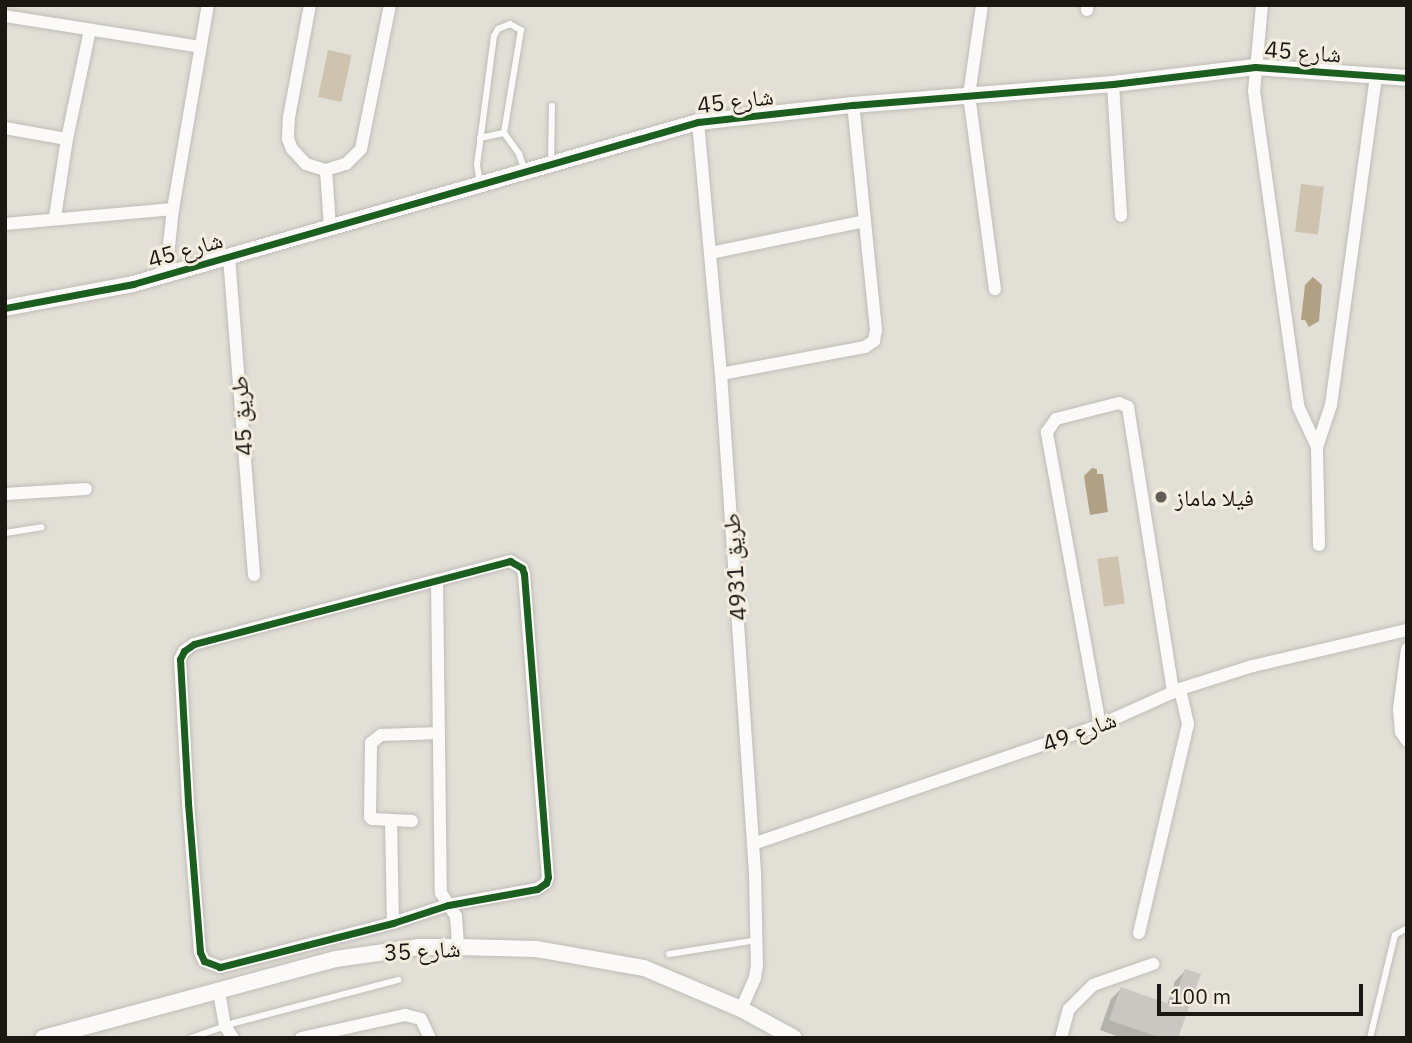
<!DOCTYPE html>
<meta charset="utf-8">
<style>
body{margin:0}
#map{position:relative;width:1412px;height:1043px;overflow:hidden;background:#e2dfd7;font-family:"IBM Plex Sans","Noto Naskh Arabic",sans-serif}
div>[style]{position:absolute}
.green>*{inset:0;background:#cec3ae;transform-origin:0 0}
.water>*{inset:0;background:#b0a184}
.shadow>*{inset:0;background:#0003}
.building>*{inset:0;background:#cac7c2}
.roads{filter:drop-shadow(0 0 2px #bfbcb7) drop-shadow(0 0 2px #bfbcb7)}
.lane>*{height:6px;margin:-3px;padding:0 3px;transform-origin:3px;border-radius:3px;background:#fbfaf9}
.street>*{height:12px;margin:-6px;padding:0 6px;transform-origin:6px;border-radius:6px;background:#fbfaf9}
.secondary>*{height:16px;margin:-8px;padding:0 8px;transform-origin:8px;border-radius:8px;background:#fbfaf9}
.cycleway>*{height:7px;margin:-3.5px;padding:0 3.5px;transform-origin:3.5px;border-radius:3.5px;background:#1b5e20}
.dots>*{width:19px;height:19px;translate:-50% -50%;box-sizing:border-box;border:4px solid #f3ede0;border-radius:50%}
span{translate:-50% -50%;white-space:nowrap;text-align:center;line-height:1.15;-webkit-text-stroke:6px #f3ede0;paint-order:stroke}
.street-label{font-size:23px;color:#1b1814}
.poi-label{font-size:23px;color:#1b1814}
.left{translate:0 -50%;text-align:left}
.frame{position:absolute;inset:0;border:7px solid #1b1814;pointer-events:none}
.scale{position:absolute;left:1157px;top:984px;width:206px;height:32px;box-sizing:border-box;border:4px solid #1b1814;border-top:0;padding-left:9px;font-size:21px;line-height:24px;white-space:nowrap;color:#1b1814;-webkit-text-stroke:5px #f3ede0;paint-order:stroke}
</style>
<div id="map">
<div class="green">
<i style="left:328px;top:50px;width:24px;height:48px;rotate:12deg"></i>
<i style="left:1301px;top:184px;width:23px;height:48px;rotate:7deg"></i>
<i style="left:1118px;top:556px;width:48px;height:21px;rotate:82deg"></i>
</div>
<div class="water">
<i style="clip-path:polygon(1313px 277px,1322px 285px,1319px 321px,1309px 327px,1305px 320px,1301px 320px,1305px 285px)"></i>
<i style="clip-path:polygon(1092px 468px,1097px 469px,1097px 474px,1103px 474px,1108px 512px,1090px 515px,1084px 476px)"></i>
</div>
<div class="shadow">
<i style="clip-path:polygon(1185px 971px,1177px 1038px,1122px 1038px,1100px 1030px,1111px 999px,1121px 989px,1167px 1005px,1175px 981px)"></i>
</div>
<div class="building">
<i style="clip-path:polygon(1185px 969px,1201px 974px,1178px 1038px,1161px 1038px,1109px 1020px,1121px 987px,1172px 1005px)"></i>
</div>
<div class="roads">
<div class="lane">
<i style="left:480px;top:138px;width:25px;rotate:-12deg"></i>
<i style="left:551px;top:163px;width:57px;rotate:-89deg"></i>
<i style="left:480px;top:184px;width:19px;rotate:-99deg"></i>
<i style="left:477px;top:165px;width:130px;rotate:-82.5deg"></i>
<i style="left:494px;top:36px;width:8px;rotate:-60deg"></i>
<i style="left:498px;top:29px;width:13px;rotate:-23deg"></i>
<i style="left:510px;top:24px;width:13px;rotate:29deg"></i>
<i style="left:521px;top:30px;width:104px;rotate:99.4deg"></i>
<i style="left:504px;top:133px;width:26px;rotate:54deg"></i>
<i style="left:519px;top:154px;width:18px;rotate:71deg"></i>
<i style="left:5px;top:533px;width:37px;rotate:-9deg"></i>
<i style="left:669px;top:954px;width:89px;rotate:-9deg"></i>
<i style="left:191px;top:1038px;width:46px;rotate:-19.2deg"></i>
<i style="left:234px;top:1023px;width:170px;rotate:-14.7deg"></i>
<i style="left:1370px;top:1038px;width:106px;rotate:-76.4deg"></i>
<i style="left:1395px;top:935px;width:14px;rotate:-30deg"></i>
</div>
<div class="street">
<i style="left:310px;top:5px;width:114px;rotate:100.6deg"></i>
<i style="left:289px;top:117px;width:22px;rotate:93deg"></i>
<i style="left:288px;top:139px;width:11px;rotate:68deg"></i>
<i style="left:292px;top:149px;width:21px;rotate:47deg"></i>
<i style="left:306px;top:164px;width:21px;rotate:17deg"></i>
<i style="left:326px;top:170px;width:21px;rotate:-17deg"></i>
<i style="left:346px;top:164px;width:21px;rotate:-45deg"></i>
<i style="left:361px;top:149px;width:147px;rotate:-78.6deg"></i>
<i style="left:982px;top:5px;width:91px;rotate:98.2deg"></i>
<i style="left:969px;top:95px;width:196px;rotate:82.4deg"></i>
<i style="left:1262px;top:5px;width:86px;rotate:95.3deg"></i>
<i style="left:1254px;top:91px;width:318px;rotate:82deg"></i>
<i style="left:1298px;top:406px;width:45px;rotate:65.1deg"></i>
<i style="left:1087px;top:10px;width:5px;rotate:-90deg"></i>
<i style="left:5px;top:16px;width:198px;rotate:9deg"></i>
<i style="left:1113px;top:84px;width:132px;rotate:86.5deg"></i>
<i style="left:698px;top:122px;width:253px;rotate:84.8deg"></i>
<i style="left:721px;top:374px;width:500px;rotate:86.1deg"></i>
<i style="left:755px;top:873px;width:92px;rotate:88.8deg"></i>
<i style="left:757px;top:965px;width:13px;rotate:99deg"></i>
<i style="left:755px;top:978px;width:34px;rotate:114deg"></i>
<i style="left:5px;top:128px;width:63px;rotate:10.1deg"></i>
<i style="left:326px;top:170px;width:57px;rotate:86deg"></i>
<i style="left:55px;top:217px;width:79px;rotate:-81.3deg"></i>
<i style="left:67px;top:139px;width:111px;rotate:-78.1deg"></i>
<i style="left:5px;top:224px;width:169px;rotate:-5.1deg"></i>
<i style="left:711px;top:253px;width:157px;rotate:-11.7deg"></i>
<i style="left:229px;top:257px;width:319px;rotate:85.5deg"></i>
<i style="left:166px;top:274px;width:65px;rotate:-83.9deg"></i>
<i style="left:173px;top:209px;width:207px;rotate:-80.3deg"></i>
<i style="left:721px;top:374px;width:147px;rotate:-10.6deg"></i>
<i style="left:865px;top:347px;width:11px;rotate:-34deg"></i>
<i style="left:874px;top:341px;width:11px;rotate:-80deg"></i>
<i style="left:876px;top:330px;width:226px;rotate:-95.8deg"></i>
<i style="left:5px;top:494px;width:81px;rotate:-3.5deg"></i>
<i style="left:1319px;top:545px;width:98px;rotate:-91.2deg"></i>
<i style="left:1317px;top:447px;width:44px;rotate:-71.6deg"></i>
<i style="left:1331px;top:405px;width:332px;rotate:-82.2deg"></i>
<i style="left:510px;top:561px;width:14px;rotate:30deg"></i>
<i style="left:522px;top:568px;width:6px;rotate:72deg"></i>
<i style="left:524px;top:574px;width:304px;rotate:85.5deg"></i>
<i style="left:548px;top:877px;width:6px;rotate:108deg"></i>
<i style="left:546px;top:883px;width:11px;rotate:146deg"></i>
<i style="left:537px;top:889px;width:90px;rotate:169.8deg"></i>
<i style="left:448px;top:905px;width:58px;rotate:161.9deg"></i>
<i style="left:393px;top:923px;width:179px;rotate:165.7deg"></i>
<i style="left:220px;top:967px;width:17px;rotate:-159deg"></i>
<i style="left:204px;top:961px;width:10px;rotate:-114deg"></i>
<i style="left:200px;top:952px;width:150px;rotate:-94.6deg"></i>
<i style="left:188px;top:802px;width:143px;rotate:-93.2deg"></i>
<i style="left:180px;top:659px;width:9px;rotate:-63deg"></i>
<i style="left:184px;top:651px;width:12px;rotate:-35deg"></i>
<i style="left:194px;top:644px;width:327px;rotate:-14.7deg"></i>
<i style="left:437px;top:580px;width:313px;rotate:89.3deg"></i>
<i style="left:441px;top:893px;width:27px;rotate:57deg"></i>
<i style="left:456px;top:916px;width:31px;rotate:86deg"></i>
<i style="left:1407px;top:649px;width:61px;rotate:97.6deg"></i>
<i style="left:1399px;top:709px;width:23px;rotate:85deg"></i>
<i style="left:1401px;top:732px;width:11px;rotate:56deg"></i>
<i style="left:1100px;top:725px;width:298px;rotate:-100.3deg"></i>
<i style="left:1047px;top:432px;width:16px;rotate:-55deg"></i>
<i style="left:1056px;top:419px;width:65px;rotate:-14.3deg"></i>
<i style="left:1119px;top:403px;width:10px;rotate:24deg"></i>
<i style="left:1128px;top:407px;width:289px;rotate:81deg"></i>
<i style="left:391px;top:820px;width:103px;rotate:88.9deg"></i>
<i style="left:412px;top:821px;width:40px;rotate:-177.1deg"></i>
<i style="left:372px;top:819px;width:3px;rotate:-135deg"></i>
<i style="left:370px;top:817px;width:74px;rotate:-89.2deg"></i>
<i style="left:371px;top:743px;width:13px;rotate:-39deg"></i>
<i style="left:381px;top:735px;width:58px;rotate:-2deg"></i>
<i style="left:753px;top:844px;width:367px;rotate:-18.9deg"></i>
<i style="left:1100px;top:725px;width:88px;rotate:-24.2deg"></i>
<i style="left:1180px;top:689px;width:77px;rotate:-17.5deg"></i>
<i style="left:1253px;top:666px;width:158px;rotate:-13.2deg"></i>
<i style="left:1139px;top:933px;width:215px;rotate:-76.8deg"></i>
<i style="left:1188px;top:724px;width:36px;rotate:-103deg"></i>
<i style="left:219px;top:992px;width:35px;rotate:80deg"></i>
<i style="left:225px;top:1026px;width:14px;rotate:56deg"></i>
<i style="left:301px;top:1038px;width:107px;rotate:-12.5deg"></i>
<i style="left:405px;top:1015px;width:16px;rotate:14deg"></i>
<i style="left:421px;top:1019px;width:21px;rotate:65deg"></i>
<i style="left:1061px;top:1038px;width:30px;rotate:-75deg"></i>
<i style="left:1069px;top:1009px;width:34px;rotate:-45deg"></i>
<i style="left:1093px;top:985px;width:64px;rotate:-19.3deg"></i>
</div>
<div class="secondary">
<i style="left:5px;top:308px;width:130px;rotate:-10.6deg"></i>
<i style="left:133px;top:284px;width:588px;rotate:-16deg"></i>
<i style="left:698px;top:122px;width:156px;rotate:-6.3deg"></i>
<i style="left:853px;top:105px;width:261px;rotate:-4.6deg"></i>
<i style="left:1113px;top:84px;width:143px;rotate:-6.8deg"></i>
<i style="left:1255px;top:67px;width:152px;rotate:4.1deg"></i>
<i style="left:43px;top:1038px;width:303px;rotate:-15.1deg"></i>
<i style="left:336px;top:959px;width:84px;rotate:-8.2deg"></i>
<i style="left:419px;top:947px;width:39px"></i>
<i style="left:458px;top:947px;width:78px;rotate:1.5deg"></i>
<i style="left:536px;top:949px;width:110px;rotate:10deg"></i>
<i style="left:644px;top:968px;width:105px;rotate:22.9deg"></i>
<i style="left:741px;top:1009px;width:60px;rotate:28.7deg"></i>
</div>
</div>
<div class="cycleway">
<i style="left:5px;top:308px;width:130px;rotate:-10.6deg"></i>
<i style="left:133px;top:284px;width:588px;rotate:-16deg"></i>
<i style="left:698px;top:122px;width:156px;rotate:-6.3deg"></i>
<i style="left:853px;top:105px;width:261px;rotate:-4.6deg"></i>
<i style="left:1113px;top:84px;width:143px;rotate:-6.8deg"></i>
<i style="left:1255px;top:67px;width:152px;rotate:4.1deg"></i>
<i style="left:510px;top:561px;width:14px;rotate:30deg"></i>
<i style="left:522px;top:568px;width:6px;rotate:72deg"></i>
<i style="left:524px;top:574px;width:304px;rotate:85.5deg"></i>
<i style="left:548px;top:877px;width:6px;rotate:108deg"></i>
<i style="left:546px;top:883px;width:11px;rotate:146deg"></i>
<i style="left:537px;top:889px;width:90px;rotate:169.8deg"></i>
<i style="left:448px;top:905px;width:58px;rotate:161.9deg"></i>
<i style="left:393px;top:923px;width:179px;rotate:165.7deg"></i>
<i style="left:220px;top:967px;width:17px;rotate:-159deg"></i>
<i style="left:204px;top:961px;width:10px;rotate:-114deg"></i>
<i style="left:200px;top:952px;width:150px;rotate:-94.6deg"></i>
<i style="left:188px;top:802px;width:143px;rotate:-93.2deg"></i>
<i style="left:180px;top:659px;width:9px;rotate:-63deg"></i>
<i style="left:184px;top:651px;width:12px;rotate:-35deg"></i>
<i style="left:194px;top:644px;width:327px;rotate:-14.7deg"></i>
</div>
<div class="dots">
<i style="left:1161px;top:497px;background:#615e58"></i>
</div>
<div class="street-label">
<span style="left:1303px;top:51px;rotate:4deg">شارع 45</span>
<span style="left:735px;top:100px;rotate:-7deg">شارع 45</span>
<span style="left:185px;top:249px;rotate:-16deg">شارع 45</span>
<span style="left:241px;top:416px;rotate:-94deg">طريق 45</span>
<span style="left:734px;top:567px;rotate:-94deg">طريق 4931</span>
<span style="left:1079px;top:731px;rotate:-20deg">شارع 49</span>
<span style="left:422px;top:950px;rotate:-3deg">شارع 35</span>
</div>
<div class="poi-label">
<span class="left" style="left:1175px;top:497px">فيلا ماماز</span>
</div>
<div class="frame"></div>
<div class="scale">100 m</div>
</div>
